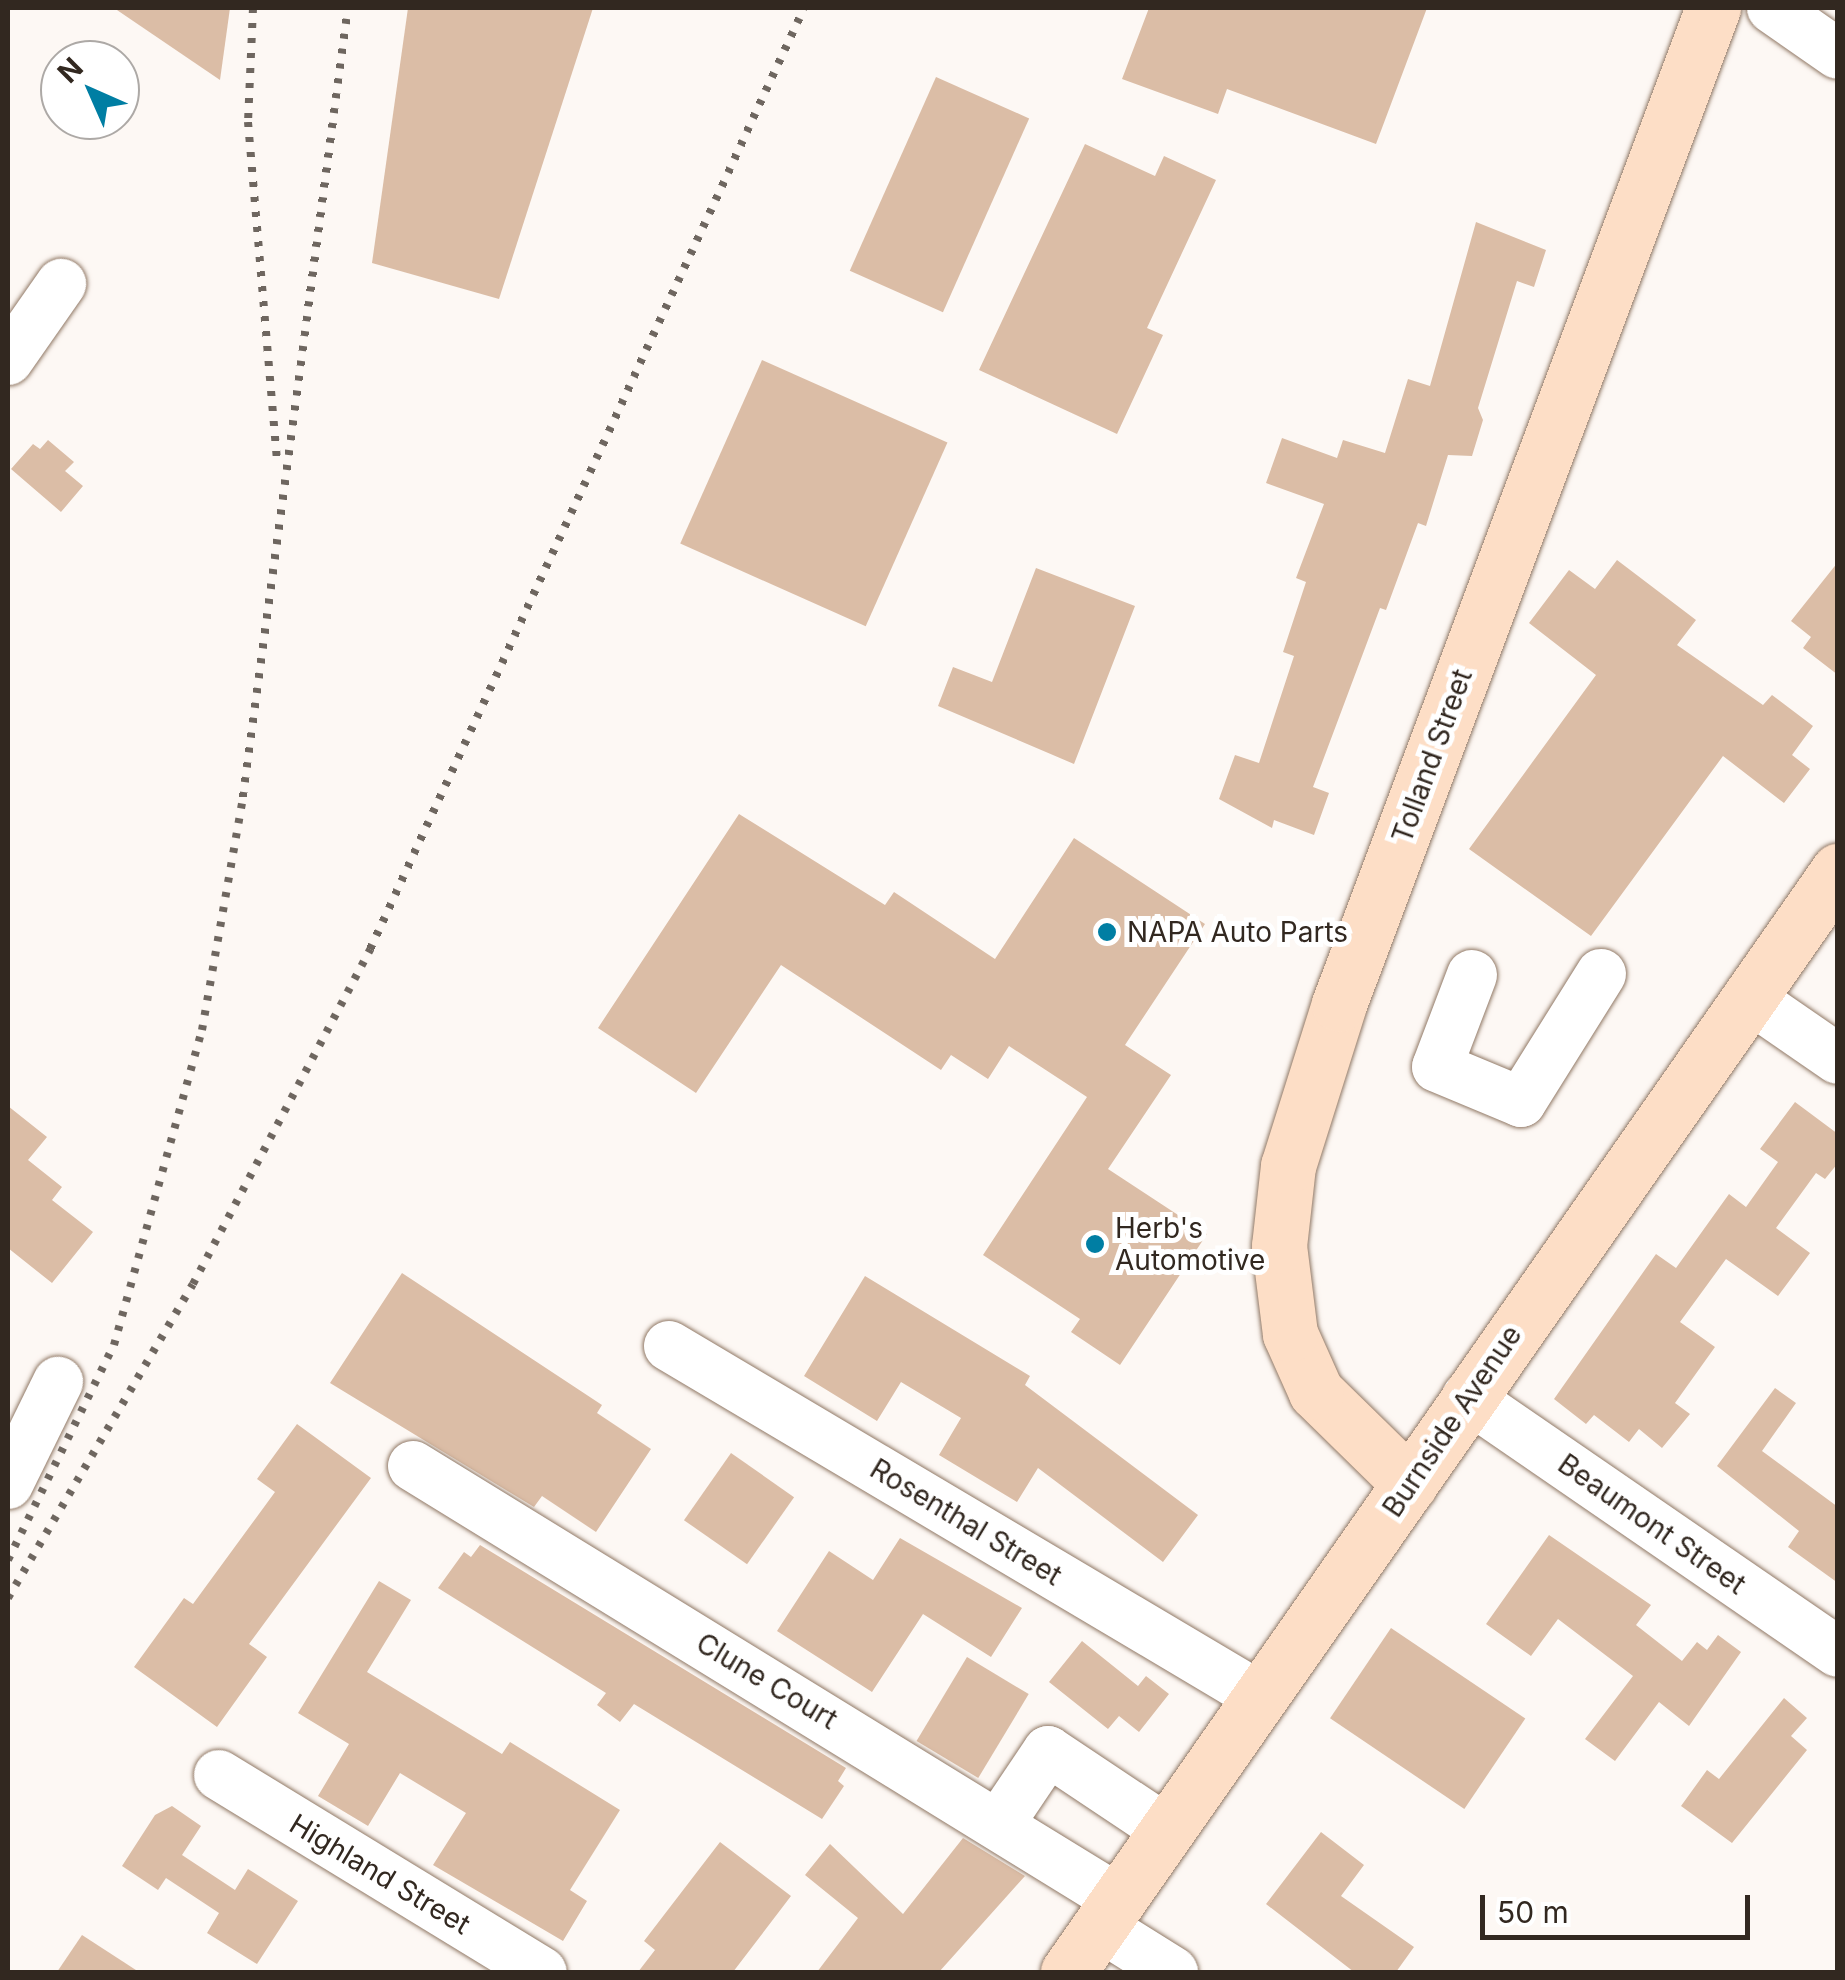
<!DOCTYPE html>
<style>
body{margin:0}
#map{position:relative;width:1845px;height:1980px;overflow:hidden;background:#fdf8f4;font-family:Inter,sans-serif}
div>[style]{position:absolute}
.building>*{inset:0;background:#dbbda6;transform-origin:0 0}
.roads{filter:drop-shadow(0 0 2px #917966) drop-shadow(0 0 2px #917966)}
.minor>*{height:50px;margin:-25px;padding:0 25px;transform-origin:25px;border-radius:25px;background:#fff}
.major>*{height:55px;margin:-27.5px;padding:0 27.5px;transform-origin:27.5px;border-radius:27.5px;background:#fddec6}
.rail>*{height:8px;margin-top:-4px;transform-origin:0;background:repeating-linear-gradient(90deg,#6e665f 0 5px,transparent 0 15px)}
.dots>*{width:28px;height:28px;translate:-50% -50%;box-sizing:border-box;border:5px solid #fff;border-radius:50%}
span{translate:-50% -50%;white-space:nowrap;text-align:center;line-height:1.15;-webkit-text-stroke:10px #fff;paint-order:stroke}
.street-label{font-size:28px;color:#322820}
.poi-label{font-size:28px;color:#322820}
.left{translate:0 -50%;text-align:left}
.frame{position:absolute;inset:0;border:10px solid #322820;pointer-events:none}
.north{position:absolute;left:40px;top:40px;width:100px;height:100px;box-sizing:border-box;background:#fff;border:2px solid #ada9a6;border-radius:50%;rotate:315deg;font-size:28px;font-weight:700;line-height:40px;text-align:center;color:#322820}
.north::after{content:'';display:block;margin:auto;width:35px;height:45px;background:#007ea3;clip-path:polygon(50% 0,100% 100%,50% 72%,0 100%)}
.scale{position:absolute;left:1480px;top:1895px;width:270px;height:45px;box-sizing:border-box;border:5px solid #322820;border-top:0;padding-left:12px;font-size:30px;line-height:35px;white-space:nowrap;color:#322820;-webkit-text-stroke:8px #fff;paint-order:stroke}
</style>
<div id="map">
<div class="building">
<i style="clip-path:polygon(114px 8px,230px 8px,220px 80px)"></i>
<i style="clip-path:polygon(408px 8px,593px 8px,499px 299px,372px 263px)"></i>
<i style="clip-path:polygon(1149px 8px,1427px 8px,1376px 144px,1227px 89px,1218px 114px,1122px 79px)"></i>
<i style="left:936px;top:77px;width:102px;height:212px;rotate:24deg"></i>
<i style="clip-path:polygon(1085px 144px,1155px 176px,1164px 156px,1216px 180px,1147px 328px,1163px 335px,1117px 434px,979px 370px)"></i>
<i style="clip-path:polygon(1476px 222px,1546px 250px,1534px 287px,1517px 281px,1478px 408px,1483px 420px,1472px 456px,1448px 455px,1426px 526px,1418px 523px,1386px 610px,1380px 608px,1313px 787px,1329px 793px,1314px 835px,1274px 820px,1272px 828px,1219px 799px,1235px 755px,1259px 763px,1294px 656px,1283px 652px,1306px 582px,1296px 578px,1324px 504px,1266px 483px,1282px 438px,1337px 458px,1343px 440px,1385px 453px,1408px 379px,1430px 386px)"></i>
<i style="left:762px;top:360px;width:203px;height:201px;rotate:24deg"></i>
<i style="clip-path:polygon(48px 440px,74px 462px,65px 471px,83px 486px,61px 512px,11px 469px,33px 444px,40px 449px)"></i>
<i style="clip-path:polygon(1617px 560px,1696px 620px,1677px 645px,1763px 705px,1772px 695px,1813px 726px,1792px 755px,1810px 769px,1784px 803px,1723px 756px,1591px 936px,1469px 849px,1596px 675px,1529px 623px,1569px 570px,1595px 589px)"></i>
<i style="clip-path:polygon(1838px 562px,1838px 675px,1803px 648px,1811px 637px,1791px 621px)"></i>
<i style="clip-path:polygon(1036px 568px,1135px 606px,1074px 764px,938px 706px,953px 667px,992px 682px)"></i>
<i style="clip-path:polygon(739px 814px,885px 905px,894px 892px,995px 959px,1074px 838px,1205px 924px,1125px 1045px,1171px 1075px,1108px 1169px,1207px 1234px,1120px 1365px,1071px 1332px,1080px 1319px,983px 1255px,1087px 1097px,1009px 1046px,988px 1079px,951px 1055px,941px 1070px,781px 965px,696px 1093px,598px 1028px)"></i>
<i style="clip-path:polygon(1795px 1102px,1838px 1134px,1838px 1163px,1825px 1179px,1816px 1173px,1776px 1228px,1810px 1253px,1778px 1296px,1726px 1259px,1680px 1322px,1715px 1347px,1675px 1403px,1690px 1414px,1662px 1448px,1639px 1429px,1629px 1442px,1594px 1415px,1586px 1424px,1554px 1399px,1656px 1254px,1676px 1268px,1729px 1194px,1746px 1207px,1778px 1162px,1760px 1149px)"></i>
<i style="clip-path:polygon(8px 1106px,47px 1137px,28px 1160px,62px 1187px,52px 1200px,93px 1232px,52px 1283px,8px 1248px)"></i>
<i style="clip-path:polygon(402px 1273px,602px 1405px,597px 1413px,651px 1449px,596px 1532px,542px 1496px,534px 1507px,330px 1383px)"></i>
<i style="clip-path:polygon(865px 1276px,1030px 1376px,1025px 1385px,1198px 1515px,1163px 1562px,1038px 1468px,1017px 1502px,939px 1455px,961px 1418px,901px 1382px,877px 1421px,804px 1376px)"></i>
<i style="clip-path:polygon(1775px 1388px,1796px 1403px,1762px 1451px,1838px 1507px,1838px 1583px,1788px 1547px,1799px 1531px,1717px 1466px)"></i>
<i style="clip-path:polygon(297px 1424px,371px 1478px,249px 1644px,267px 1657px,217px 1727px,134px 1667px,184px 1598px,193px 1604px,275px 1492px,257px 1479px)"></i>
<i style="left:731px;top:1453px;width:77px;height:82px;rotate:35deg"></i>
<i style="clip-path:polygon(1549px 1535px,1651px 1605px,1636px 1625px,1682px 1661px,1697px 1642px,1707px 1650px,1718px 1635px,1741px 1652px,1689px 1726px,1659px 1702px,1615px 1761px,1585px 1739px,1633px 1676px,1558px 1619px,1531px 1656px,1486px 1624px)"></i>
<i style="clip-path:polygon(900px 1538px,1022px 1608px,991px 1657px,923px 1614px,872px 1692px,777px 1631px,829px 1551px,873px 1580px)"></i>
<i style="clip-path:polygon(480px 1545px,846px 1768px,838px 1781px,844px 1786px,822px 1819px,634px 1704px,620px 1722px,597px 1705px,606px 1693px,438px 1588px,464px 1552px,471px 1557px)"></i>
<i style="clip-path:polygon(379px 1581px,411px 1600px,367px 1672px,502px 1754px,510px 1742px,620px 1810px,570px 1890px,587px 1901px,563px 1941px,433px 1865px,466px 1813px,400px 1773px,368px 1826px,318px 1796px,349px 1744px,298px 1713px)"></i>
<i style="left:1391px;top:1628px;width:162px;height:109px;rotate:34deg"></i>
<i style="clip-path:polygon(1082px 1641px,1138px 1686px,1146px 1676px,1169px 1694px,1139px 1732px,1119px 1716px,1108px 1729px,1049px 1682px)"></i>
<i style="left:967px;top:1657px;width:72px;height:98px;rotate:31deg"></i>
<i style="clip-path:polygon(1784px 1698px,1807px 1718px,1791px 1736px,1807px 1750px,1732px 1843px,1681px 1806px,1707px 1770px,1719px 1779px)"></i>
<i style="clip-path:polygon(172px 1806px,201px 1826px,182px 1855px,235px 1890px,248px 1869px,298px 1901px,257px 1964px,207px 1933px,219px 1913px,166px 1878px,158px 1890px,122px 1866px,155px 1815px)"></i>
<i style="clip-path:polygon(1321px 1832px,1364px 1865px,1341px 1896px,1414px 1947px,1396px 1972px,1354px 1972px,1266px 1904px)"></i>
<i style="clip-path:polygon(963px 1838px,1025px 1876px,939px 1972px,817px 1972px,858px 1918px,805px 1875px,830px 1844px,903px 1914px)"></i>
<i style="clip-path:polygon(720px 1842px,791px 1896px,733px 1972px,638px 1972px,655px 1950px,644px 1941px)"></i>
<i style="clip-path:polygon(82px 1935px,139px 1972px,57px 1972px)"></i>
</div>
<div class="roads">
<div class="minor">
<i style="left:1772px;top:8px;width:80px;rotate:34.9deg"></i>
<i style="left:8px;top:360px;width:93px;rotate:-55.1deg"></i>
<i style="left:1472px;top:975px;width:98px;rotate:110.8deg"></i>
<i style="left:1437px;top:1067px;width:91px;rotate:22.6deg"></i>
<i style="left:1521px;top:1102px;width:151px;rotate:-58deg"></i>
<i style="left:1748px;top:997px;width:109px;rotate:34.6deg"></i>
<i style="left:669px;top:1346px;width:690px;rotate:30.69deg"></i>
<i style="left:1467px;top:1397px;width:450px;rotate:34.5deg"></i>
<i style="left:413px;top:1466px;width:829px;rotate:31.58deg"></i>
<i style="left:8px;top:1484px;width:114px;rotate:-63.9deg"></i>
<i style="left:219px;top:1775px;width:378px;rotate:31.4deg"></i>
<i style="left:999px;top:1824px;width:88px;rotate:-56.1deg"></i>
<i style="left:1048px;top:1751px;width:144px;rotate:33.7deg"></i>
<i style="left:1101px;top:1927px;width:85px;rotate:32deg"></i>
</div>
<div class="major">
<i style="left:1410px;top:1484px;width:132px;rotate:-135.6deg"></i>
<i style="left:1316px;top:1392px;width:64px;rotate:-114.1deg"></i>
<i style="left:1290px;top:1334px;width:89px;rotate:-97.1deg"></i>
<i style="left:1279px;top:1246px;width:81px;rotate:-83.6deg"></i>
<i style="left:1288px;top:1166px;width:170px;rotate:-72.5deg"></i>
<i style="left:1339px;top:1004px;width:1064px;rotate:-69.42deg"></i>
<i style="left:1068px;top:1972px;width:1344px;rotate:-55.03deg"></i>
</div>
</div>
<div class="rail">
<i style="left:253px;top:8px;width:114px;rotate:92.5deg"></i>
<i style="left:248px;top:122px;width:341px;rotate:85.1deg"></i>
<i style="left:8px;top:1560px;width:240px;rotate:-63.8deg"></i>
<i style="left:114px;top:1345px;width:327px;rotate:-74.4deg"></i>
<i style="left:202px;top:1030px;width:237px;rotate:-80deg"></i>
<i style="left:243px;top:797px;width:796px;rotate:-82.42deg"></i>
<i style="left:8px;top:1598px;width:364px;rotate:-59.5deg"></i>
<i style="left:193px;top:1284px;width:379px;rotate:-62.1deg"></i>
<i style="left:370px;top:949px;width:1036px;rotate:-65.24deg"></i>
</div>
<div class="dots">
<i style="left:1107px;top:932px;background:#007ea3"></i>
<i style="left:1095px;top:1244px;background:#007ea3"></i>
</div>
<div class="street-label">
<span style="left:1432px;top:756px;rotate:-70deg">Tolland Street</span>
<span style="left:1452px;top:1421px;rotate:-56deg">Burnside Avenue</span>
<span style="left:966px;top:1522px;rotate:31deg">Rosenthal Street</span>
<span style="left:1652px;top:1524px;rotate:35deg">Beaumont Street</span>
<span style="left:767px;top:1681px;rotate:31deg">Clune Court</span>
<span style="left:380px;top:1874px;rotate:31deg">Highland Street</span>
</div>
<div class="poi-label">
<span class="left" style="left:1127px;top:932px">NAPA Auto Parts</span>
<span class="left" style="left:1115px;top:1244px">Herb's<br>Automotive</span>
</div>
<div class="frame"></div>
<div class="north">N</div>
<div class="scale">50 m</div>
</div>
